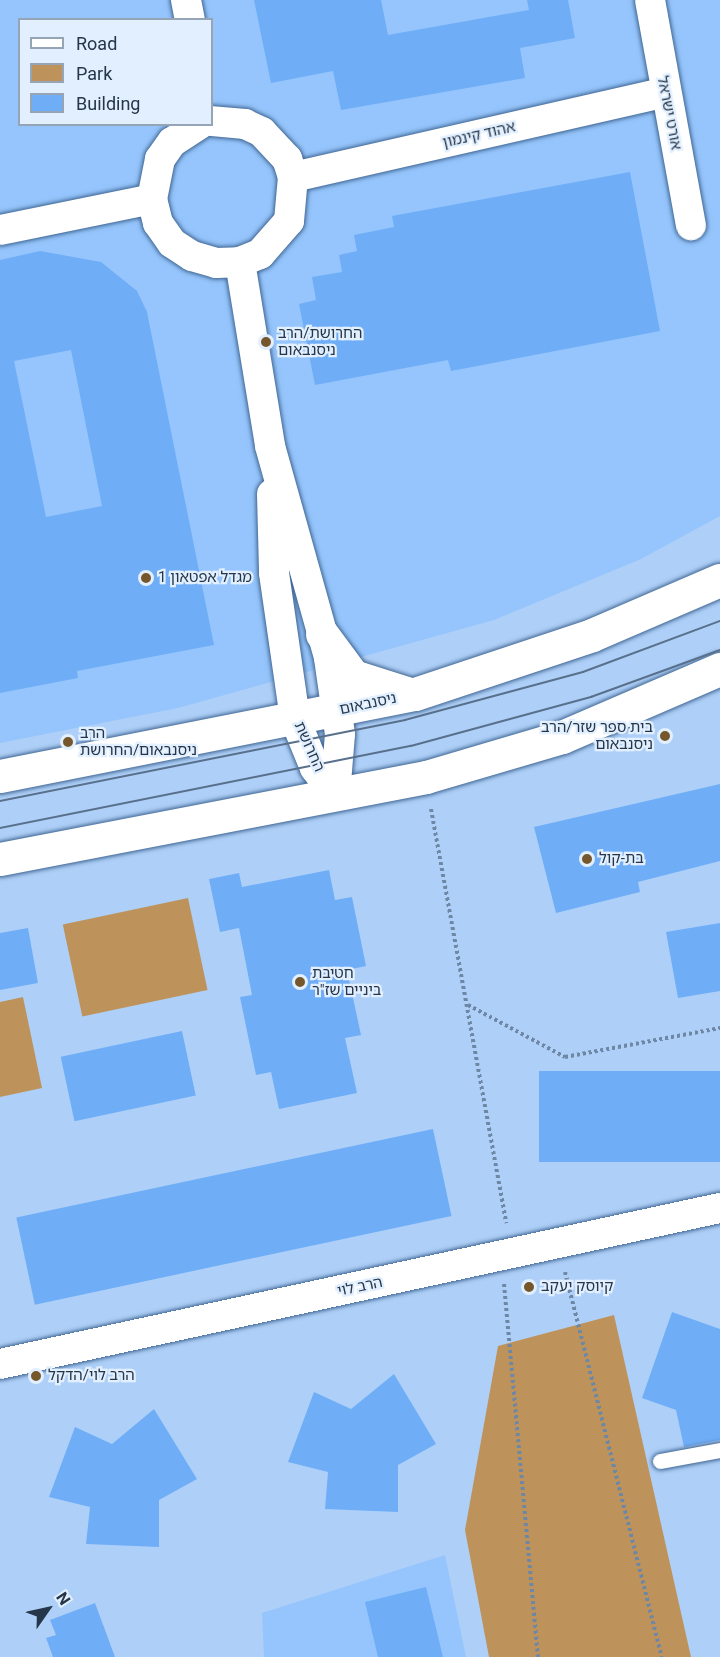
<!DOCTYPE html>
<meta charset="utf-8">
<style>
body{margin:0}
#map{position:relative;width:720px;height:1657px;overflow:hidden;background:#aed0f8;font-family:Roboto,"Noto Sans Hebrew",sans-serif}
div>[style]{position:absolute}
.built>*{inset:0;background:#95c5fc}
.green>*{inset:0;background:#be935b;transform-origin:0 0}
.building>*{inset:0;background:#6faef7;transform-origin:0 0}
.path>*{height:4px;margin-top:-2px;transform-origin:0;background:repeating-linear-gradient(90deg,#6d87a5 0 3px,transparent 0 6px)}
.roads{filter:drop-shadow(0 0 2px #406693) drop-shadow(0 0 2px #406693)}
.lane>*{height:15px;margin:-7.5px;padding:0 7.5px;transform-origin:7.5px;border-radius:7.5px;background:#fff}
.street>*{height:30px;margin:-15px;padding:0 15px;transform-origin:15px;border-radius:15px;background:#fff}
.secondary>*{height:33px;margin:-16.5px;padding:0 16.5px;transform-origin:16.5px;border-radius:16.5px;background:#fff}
.tram>*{height:1.5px;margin:-0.75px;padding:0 0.75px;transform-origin:0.75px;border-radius:0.75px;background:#59708c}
.dots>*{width:16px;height:16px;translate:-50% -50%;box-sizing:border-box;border:3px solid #e2effe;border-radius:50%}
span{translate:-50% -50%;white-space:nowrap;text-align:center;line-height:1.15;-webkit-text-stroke:4.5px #e2effe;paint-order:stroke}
.street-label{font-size:15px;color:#25364a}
.poi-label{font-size:15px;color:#25364a}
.left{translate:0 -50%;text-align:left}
.right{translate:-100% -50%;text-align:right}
.legend{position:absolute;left:18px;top:18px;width:195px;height:108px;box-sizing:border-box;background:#e2effe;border:2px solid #96a5b6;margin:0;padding:8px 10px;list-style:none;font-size:18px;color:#25364a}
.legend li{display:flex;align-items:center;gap:12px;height:30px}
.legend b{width:30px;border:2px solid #96a5b6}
.north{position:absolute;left:18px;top:1579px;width:60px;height:60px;-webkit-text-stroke:4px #e2effe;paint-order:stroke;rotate:56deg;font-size:16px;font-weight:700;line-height:24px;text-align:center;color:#25364a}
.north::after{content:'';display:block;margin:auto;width:21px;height:27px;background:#25364a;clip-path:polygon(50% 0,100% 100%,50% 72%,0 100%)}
</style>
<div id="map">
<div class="built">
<i style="clip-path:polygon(evenodd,0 0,720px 0,720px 516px,641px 559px,494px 620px,178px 708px,0 743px,0 0,20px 20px,212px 20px,212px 124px,20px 124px,20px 20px)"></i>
<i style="clip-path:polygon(445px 1555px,466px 1657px,264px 1657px,262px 1613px)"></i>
</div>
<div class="green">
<i style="left:188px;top:898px;width:94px;height:128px;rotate:78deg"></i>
<i style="clip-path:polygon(23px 997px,42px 1088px,0 1097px,0 1002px)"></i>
<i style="clip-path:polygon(614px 1315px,691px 1657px,489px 1657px,465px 1530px,498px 1346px)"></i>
</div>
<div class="building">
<i style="clip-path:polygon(254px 0,381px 0,388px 35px,529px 10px,527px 0,568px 0,575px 38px,520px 48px,525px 78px,341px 110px,333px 71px,271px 83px)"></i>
<i style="clip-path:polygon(630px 172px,660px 331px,451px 371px,448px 360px,315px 385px,299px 304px,316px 300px,312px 277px,342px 272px,339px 255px,357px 251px,354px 235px,394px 227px,392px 216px)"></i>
<i style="clip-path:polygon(evenodd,40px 251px,101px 262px,137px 291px,147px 312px,214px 645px,77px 671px,78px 678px,0 693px,0 260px,40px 251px,71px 350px,102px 506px,46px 517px,14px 361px,71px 350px)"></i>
<i style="clip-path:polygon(720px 784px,720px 861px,638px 882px,640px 892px,556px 913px,534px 827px)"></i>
<i style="clip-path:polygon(329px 870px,335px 900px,352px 897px,366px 966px,347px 970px,361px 1035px,345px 1038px,357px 1093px,279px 1109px,271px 1072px,256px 1075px,240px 997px,252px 995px,239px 928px,220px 932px,209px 879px,239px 873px,242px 887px)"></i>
<i style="clip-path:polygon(720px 923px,720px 991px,678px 998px,666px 932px)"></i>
<i style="clip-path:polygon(28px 928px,38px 983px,0 990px,0 933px)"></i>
<i style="left:182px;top:1031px;width:66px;height:124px;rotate:78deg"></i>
<i style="left:720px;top:1071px;width:91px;height:181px;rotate:90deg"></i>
<i style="left:433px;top:1129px;width:89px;height:426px;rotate:78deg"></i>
<i style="clip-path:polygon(672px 1312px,720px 1329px,720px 1440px,684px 1447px,676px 1410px,642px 1398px)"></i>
<i style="clip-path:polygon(394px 1374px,436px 1444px,398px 1465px,398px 1512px,325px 1509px,328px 1472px,288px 1462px,314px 1392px,351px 1409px)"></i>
<i style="clip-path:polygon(154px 1409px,197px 1479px,159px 1500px,159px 1547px,86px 1544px,90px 1507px,49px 1497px,75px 1427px,112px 1444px)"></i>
<i style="clip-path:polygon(426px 1587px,443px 1657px,378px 1657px,365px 1602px)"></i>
<i style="clip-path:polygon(95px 1603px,115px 1657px,53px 1657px,46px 1638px,56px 1635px,50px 1620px)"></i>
</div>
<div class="path">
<i style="left:431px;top:809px;width:421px;rotate:79.7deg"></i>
<i style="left:468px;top:1005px;width:110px;rotate:28.2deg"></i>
<i style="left:565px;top:1057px;width:158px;rotate:-10.6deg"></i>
<i style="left:565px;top:1272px;width:397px;rotate:75.9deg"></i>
<i style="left:504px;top:1284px;width:375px;rotate:84.8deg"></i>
</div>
<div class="roads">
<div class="lane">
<i style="left:660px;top:1461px;width:61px;rotate:-10.4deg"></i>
</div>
<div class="street">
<i style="left:186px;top:0;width:20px;rotate:79deg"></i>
<i style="left:650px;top:0;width:229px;rotate:79.7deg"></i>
<i style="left:200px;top:124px;width:33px;rotate:147deg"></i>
<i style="left:172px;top:142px;width:21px;rotate:125deg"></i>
<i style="left:160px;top:159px;width:41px;rotate:101.3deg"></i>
<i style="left:152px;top:199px;width:25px;rotate:76deg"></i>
<i style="left:158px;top:223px;width:24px;rotate:55deg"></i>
<i style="left:172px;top:243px;width:24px;rotate:33deg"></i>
<i style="left:192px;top:256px;width:25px;rotate:16deg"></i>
<i style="left:216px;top:263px;width:24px;rotate:-2deg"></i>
<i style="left:240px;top:262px;width:22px;rotate:-22deg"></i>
<i style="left:260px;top:254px;width:44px;rotate:-48.7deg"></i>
<i style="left:289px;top:221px;width:44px;rotate:-84.8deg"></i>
<i style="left:293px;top:177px;width:19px;rotate:-108deg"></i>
<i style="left:287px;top:159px;width:37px;rotate:-133deg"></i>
<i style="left:262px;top:132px;width:19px;rotate:-155deg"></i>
<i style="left:245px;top:124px;width:33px;rotate:-175deg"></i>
<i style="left:293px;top:177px;width:380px;rotate:-12.8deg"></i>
<i style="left:0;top:230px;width:155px;rotate:-11.5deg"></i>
<i style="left:240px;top:262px;width:186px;rotate:80.7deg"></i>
<i style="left:270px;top:446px;width:220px;rotate:74.4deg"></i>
<i style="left:329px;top:658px;width:77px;rotate:81.8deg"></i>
<i style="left:340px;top:734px;width:61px;rotate:94.7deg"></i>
<i style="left:272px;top:494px;width:79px;rotate:88.5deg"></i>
<i style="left:274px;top:573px;width:148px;rotate:81.8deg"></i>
<i style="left:295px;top:719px;width:53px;rotate:67.8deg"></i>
<i style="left:315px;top:768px;width:34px;rotate:53deg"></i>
<i style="left:0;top:1364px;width:737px;rotate:-12.23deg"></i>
</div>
<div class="secondary">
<i style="left:322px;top:634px;width:52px;rotate:53.6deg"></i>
<i style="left:353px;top:676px;width:57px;rotate:17.5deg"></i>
<i style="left:0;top:776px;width:423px;rotate:-11.2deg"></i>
<i style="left:415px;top:694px;width:187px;rotate:-18.4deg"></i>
<i style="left:592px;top:635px;width:139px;rotate:-23.3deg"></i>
<i style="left:0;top:859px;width:434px;rotate:-10.9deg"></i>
<i style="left:426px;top:777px;width:142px;rotate:-16.4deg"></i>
<i style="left:562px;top:737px;width:172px;rotate:-23.3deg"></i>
</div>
</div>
<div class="tram">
<i style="left:0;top:801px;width:413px;rotate:-11.3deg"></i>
<i style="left:405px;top:720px;width:184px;rotate:-15.1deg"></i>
<i style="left:583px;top:672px;width:146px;rotate:-20.4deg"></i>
<i style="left:0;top:828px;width:419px;rotate:-11.3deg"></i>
<i style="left:411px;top:746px;width:187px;rotate:-15.2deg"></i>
<i style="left:591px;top:697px;width:137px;rotate:-20deg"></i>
</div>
<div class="dots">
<i style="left:266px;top:342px;background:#76572c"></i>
<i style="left:146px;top:578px;background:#76572c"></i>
<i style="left:665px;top:736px;background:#76572c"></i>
<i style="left:68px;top:742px;background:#76572c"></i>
<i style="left:587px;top:859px;background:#76572c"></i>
<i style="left:300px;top:982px;background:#76572c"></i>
<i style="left:529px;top:1287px;background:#76572c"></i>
<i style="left:36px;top:1376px;background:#76572c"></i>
</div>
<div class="street-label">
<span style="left:669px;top:113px;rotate:79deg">אורט ישראל</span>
<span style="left:479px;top:135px;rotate:-13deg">אהוד קינמון</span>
<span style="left:368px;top:704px;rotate:-12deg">ניסנבאום</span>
<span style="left:309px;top:747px;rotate:66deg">החרושת</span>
<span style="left:360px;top:1287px;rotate:-12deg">הרב לוי</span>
</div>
<div class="poi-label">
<span class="left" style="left:278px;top:342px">החרושת/הרב<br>ניסנבאום</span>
<span class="left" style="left:158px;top:578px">מגדל אפטאון 1</span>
<span class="right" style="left:653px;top:736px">בית ספר שזר/הרב<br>ניסנבאום</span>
<span class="left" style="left:80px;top:742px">הרב<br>ניסנבאום/החרושת</span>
<span class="left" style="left:599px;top:859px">בת-קול</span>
<span class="left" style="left:312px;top:982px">חטיבת<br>ביניים שז"ר</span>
<span class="left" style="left:541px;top:1287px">קיוסק יעקב</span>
<span class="left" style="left:48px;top:1376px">הרב לוי/הדקל</span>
</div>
<ul class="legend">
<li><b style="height:8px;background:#fff"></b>Road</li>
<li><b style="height:16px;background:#be935b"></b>Park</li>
<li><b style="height:16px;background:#6faef7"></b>Building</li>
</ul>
<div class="north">N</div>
</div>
